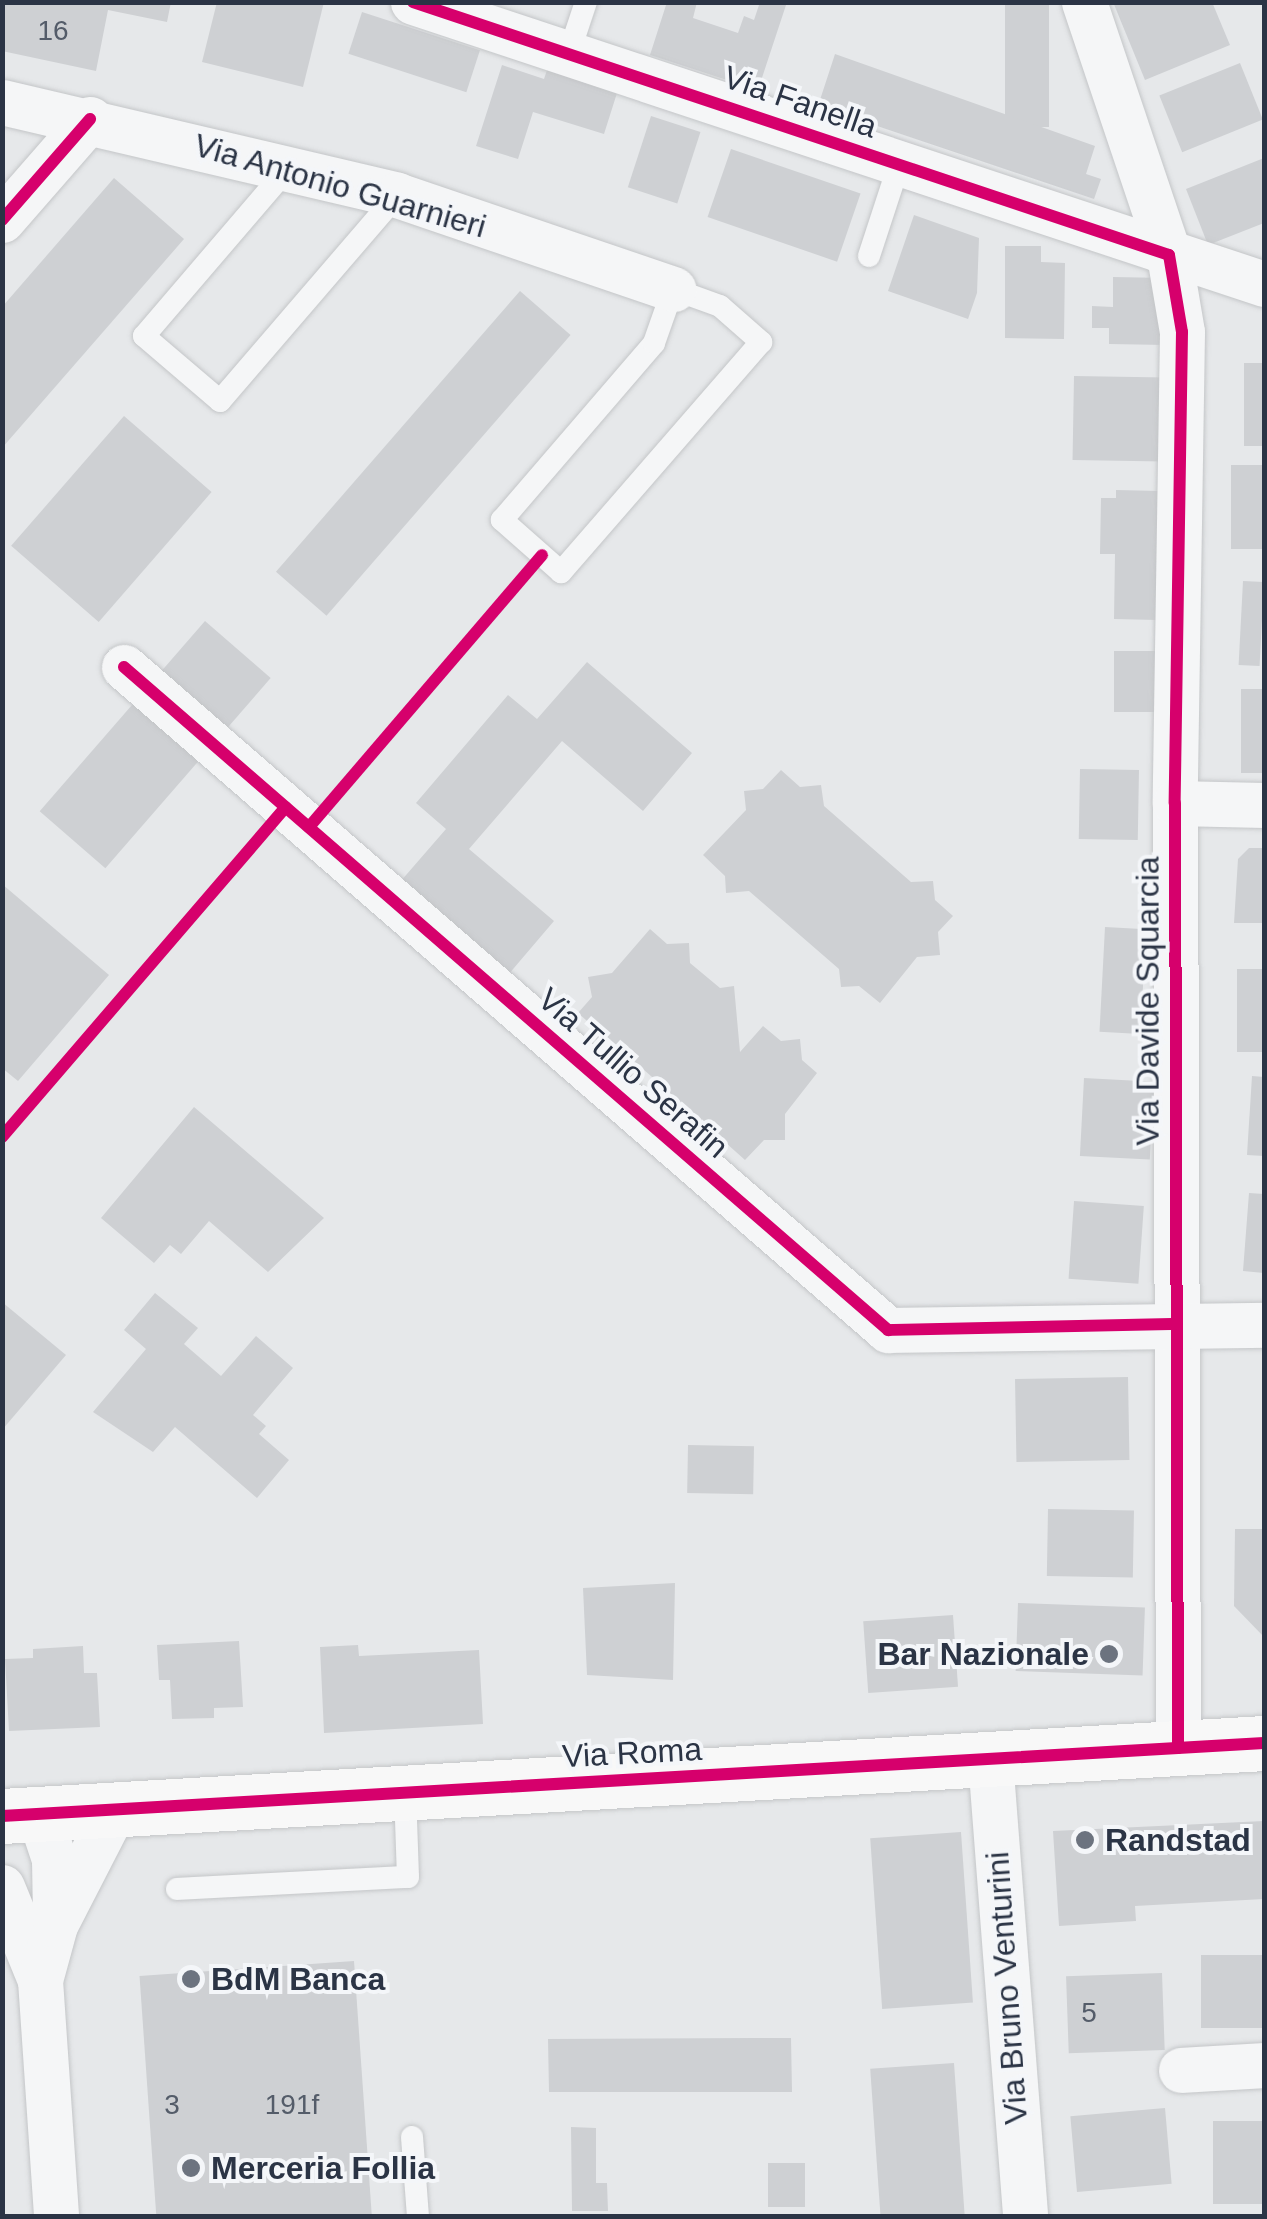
<!DOCTYPE html>
<style>
body{margin:0}
#map{position:relative;width:1267px;height:2219px;overflow:hidden;background:#e6e8ea;font-family:Helvetica,sans-serif}
div>[style]{position:absolute}
.building>*{inset:0;background:#ced0d3;transform-origin:0 0}
.roads{filter:drop-shadow(0 0 2px #c4c6c8) drop-shadow(0 0 2px #c4c6c8)}
.lane>*{height:22px;margin:-11px;padding:0 11px;transform-origin:11px;border-radius:11px;background:#f5f6f7}
.street>*{height:45px;margin:-22.5px;padding:0 22.5px;transform-origin:22.5px;border-radius:22.5px;background:#f5f6f7}
.secondary>*{height:55px;margin:-27.5px;padding:0 27.5px;transform-origin:27.5px;border-radius:27.5px;background:#f8f8f8}
.cycleway>*{height:12px;margin:-6px;padding:0 6px;transform-origin:6px;border-radius:6px;background:#d6006c}
.dots>*{width:28px;height:28px;translate:-50% -50%;box-sizing:border-box;border:5px solid #f4f6f9;border-radius:50%}
span{translate:-50% -50%;white-space:nowrap;text-align:center;line-height:1.15;-webkit-text-stroke:8px #f4f6f9;paint-order:stroke}
.number-label{font-size:28px;color:#545c69}
.number-label span{-webkit-text-stroke-width:0}
.street-label{font-size:32px;color:#2b3445}
.poi-label{font-size:32px;color:#2b3445;font-weight:700}
.right{translate:-100% -50%;text-align:right}
.left{translate:0 -50%;text-align:left}
.frame{position:absolute;inset:0;border:5px solid #2b3445;pointer-events:none}
</style>
<div id="map">
<div class="building">
<i style="clip-path:polygon(2px 2px,171px 2px,167px 22px,108px 10px,96px 71px,2px 51px)"></i>
<i style="clip-path:polygon(217px 2px,324px 2px,303px 87px,202px 62px)"></i>
<i style="clip-path:polygon(667px 2px,697px 2px,693px 18px,738px 33px,744px 16px,754px 20px,760px 2px,787px 2px,758px 90px,650px 55px)"></i>
<i style="left:1005px;top:2px;width:44px;height:125px"></i>
<i style="clip-path:polygon(1113px 2px,1212px 2px,1230px 45px,1145px 80px)"></i>
<i style="left:362px;top:12px;width:124px;height:44px;rotate:18deg"></i>
<i style="clip-path:polygon(835px 54px,1095px 146px,1086px 174px,1101px 179px,1094px 199px,818px 106px)"></i>
<i style="left:1240px;top:63px;width:61px;height:87px;rotate:68deg"></i>
<i style="clip-path:polygon(502px 65px,544px 79px,547px 70px,617px 93px,604px 134px,533px 112px,518px 159px,476px 146px)"></i>
<i style="left:651px;top:116px;width:52px;height:75px;rotate:18deg"></i>
<i style="left:731px;top:149px;width:137px;height:72px;rotate:19deg"></i>
<i style="clip-path:polygon(1264px 158px,1264px 223px,1208px 245px,1186px 189px)"></i>
<i style="clip-path:polygon(114px 178px,184px 239px,2px 448px,2px 307px)"></i>
<i style="clip-path:polygon(914px 215px,979px 238px,977px 293px,968px 319px,888px 291px)"></i>
<i style="clip-path:polygon(1005px 246px,1041px 246px,1041px 262px,1065px 263px,1064px 339px,1005px 338px)"></i>
<i style="clip-path:polygon(1113px 277px,1166px 278px,1166px 345px,1109px 344px,1109px 328px,1092px 328px,1092px 306px,1113px 307px)"></i>
<i style="left:520px;top:291px;width:67px;height:372px;rotate:41deg"></i>
<i style="left:1244px;top:363px;width:20px;height:83px"></i>
<i style="left:1074px;top:376px;width:91px;height:84px;rotate:1deg"></i>
<i style="left:124px;top:416px;width:116px;height:172px;rotate:41deg"></i>
<i style="left:1231px;top:465px;width:33px;height:84px"></i>
<i style="clip-path:polygon(1116px 490px,1159px 491px,1157px 620px,1114px 619px,1115px 554px,1100px 554px,1101px 498px,1116px 498px)"></i>
<i style="left:1243px;top:581px;width:21px;height:84px;rotate:3deg"></i>
<i style="left:205px;top:621px;width:87px;height:252px;rotate:41deg"></i>
<i style="left:1114px;top:651px;width:43px;height:61px"></i>
<i style="clip-path:polygon(587px 662px,692px 753px,643px 811px,562px 741px,469px 849px,554px 921px,508px 975px,400px 882px,446px 829px,416px 803px,508px 695px,537px 719px)"></i>
<i style="left:1241px;top:689px;width:23px;height:84px"></i>
<i style="left:1080px;top:769px;width:59px;height:70px;rotate:1deg"></i>
<i style="clip-path:polygon(781px 770px,800px 787px,821px 785px,824px 806px,911px 882px,933px 881px,935px 900px,953px 916px,938px 932px,940px 955px,917px 957px,880px 1003px,859px 986px,841px 987px,839px 969px,749px 891px,726px 893px,725px 876px,703px 855px,746px 810px,744px 791px,763px 789px)"></i>
<i style="clip-path:polygon(1249px 848px,1264px 848px,1264px 923px,1234px 923px,1238px 859px)"></i>
<i style="clip-path:polygon(2px 884px,109px 975px,18px 1081px,2px 1068px)"></i>
<i style="left:1105px;top:927px;width:41px;height:105px;rotate:3deg"></i>
<i style="clip-path:polygon(650px 929px,667px 944px,689px 943px,690px 963px,720px 988px,734px 986px,740px 1052px,763px 1026px,781px 1041px,800px 1039px,802px 1060px,817px 1073px,785px 1114px,785px 1140px,764px 1140px,745px 1160px,726px 1143px,708px 1145px,706px 1125px,616px 1045px,596px 1046px,595px 1028px,578px 1013px,592px 997px,588px 977px,612px 973px)"></i>
<i style="left:1237px;top:969px;width:27px;height:83px"></i>
<i style="clip-path:polygon(1252px 1076px,1264px 1077px,1264px 1156px,1247px 1155px)"></i>
<i style="left:1084px;top:1078px;width:70px;height:78px;rotate:3deg"></i>
<i style="clip-path:polygon(194px 1107px,324px 1218px,268px 1272px,209px 1221px,181px 1254px,170px 1245px,154px 1263px,101px 1218px)"></i>
<i style="clip-path:polygon(1249px 1193px,1264px 1194px,1264px 1273px,1243px 1271px)"></i>
<i style="left:1074px;top:1201px;width:70px;height:78px;rotate:4deg"></i>
<i style="clip-path:polygon(155px 1293px,198px 1328px,184px 1344px,221px 1376px,256px 1336px,293px 1368px,253px 1415px,266px 1426px,259px 1434px,289px 1460px,257px 1498px,175px 1427px,153px 1452px,93px 1412px,146px 1349px,124px 1330px)"></i>
<i style="clip-path:polygon(2px 1302px,66px 1355px,2px 1430px)"></i>
<i style="left:1128px;top:1377px;width:83px;height:113px;rotate:89deg"></i>
<i style="left:688px;top:1445px;width:66px;height:48px;rotate:1deg"></i>
<i style="left:1048px;top:1509px;width:86px;height:67px;rotate:1deg"></i>
<i style="clip-path:polygon(1235px 1529px,1264px 1529px,1264px 1637px,1234px 1606px)"></i>
<i style="clip-path:polygon(675px 1583px,673px 1680px,587px 1675px,583px 1588px)"></i>
<i style="left:1018px;top:1603px;width:127px;height:68px;rotate:2deg"></i>
<i style="left:953px;top:1615px;width:72px;height:90px;rotate:86deg"></i>
<i style="clip-path:polygon(239px 1641px,243px 1707px,214px 1708px,214px 1718px,172px 1719px,170px 1680px,159px 1680px,157px 1645px)"></i>
<i style="clip-path:polygon(358px 1645px,359px 1656px,479px 1650px,483px 1724px,324px 1733px,320px 1647px)"></i>
<i style="clip-path:polygon(83px 1646px,84px 1673px,97px 1673px,100px 1727px,9px 1731px,5px 1659px,33px 1658px,33px 1649px)"></i>
<i style="clip-path:polygon(1264px 1821px,1264px 1899px,1135px 1906px,1136px 1921px,1059px 1926px,1053px 1831px)"></i>
<i style="left:961px;top:1832px;width:171px;height:91px;rotate:86deg"></i>
<i style="left:1264px;top:1955px;width:73px;height:63px;rotate:90deg"></i>
<i style="left:354px;top:1961px;width:256px;height:215px;rotate:86deg"></i>
<i style="left:1162px;top:1973px;width:77px;height:96px;rotate:88deg"></i>
<i style="clip-path:polygon(753px 2038px,791px 2038px,792px 2092px,549px 2092px,548px 2039px)"></i>
<i style="left:954px;top:2063px;width:153px;height:84px;rotate:86deg"></i>
<i style="left:1165px;top:2108px;width:76px;height:95px;rotate:85deg"></i>
<i style="left:1264px;top:2121px;width:83px;height:51px;rotate:90deg"></i>
<i style="clip-path:polygon(571px 2127px,596px 2128px,596px 2183px,607px 2183px,608px 2211px,572px 2211px)"></i>
<i style="left:805px;top:2163px;width:44px;height:37px;rotate:90deg"></i>
</div>
<div class="roads">
<div class="lane">
<i style="left:569px;top:53px;width:54px;rotate:-71.6deg"></i>
<i style="left:288px;top:168px;width:221px;rotate:130.6deg"></i>
<i style="left:144px;top:336px;width:100px;rotate:40.5deg"></i>
<i style="left:220px;top:401px;width:272px;rotate:-49.3deg"></i>
<i style="left:869px;top:256px;width:97px;rotate:-71.9deg"></i>
<i style="left:673px;top:289px;width:50px;rotate:19.9deg"></i>
<i style="left:720px;top:306px;width:55px;rotate:41.3deg"></i>
<i style="left:761px;top:342px;width:305px;rotate:131deg"></i>
<i style="left:561px;top:572px;width:79px;rotate:-138.6deg"></i>
<i style="left:502px;top:520px;width:233px;rotate:-49.3deg"></i>
<i style="left:654px;top:343px;width:57px;rotate:-70.6deg"></i>
<i style="left:177px;top:1889px;width:231px;rotate:-3deg"></i>
<i style="left:408px;top:1877px;width:84px;rotate:-92deg"></i>
<i style="left:412px;top:2137px;width:79px;rotate:85.7deg"></i>
</div>
<div class="street">
<i style="left:413px;top:2px;width:897px;rotate:18.33deg"></i>
<i style="left:1084px;top:2px;width:267px;rotate:71.4deg"></i>
<i style="left:1169px;top:255px;width:78px;rotate:80.4deg"></i>
<i style="left:1182px;top:332px;width:471px;rotate:90.9deg"></i>
<i style="left:1175px;top:803px;width:945px;rotate:89.82deg"></i>
<i style="left:2px;top:102px;width:406px;rotate:13.2deg"></i>
<i style="left:397px;top:195px;width:292px;rotate:18.8deg"></i>
<i style="left:2px;top:220px;width:134px;rotate:-48.9deg"></i>
<i style="left:124px;top:667px;width:1012px;rotate:40.95deg"></i>
<i style="left:888px;top:1330px;width:376px;rotate:-0.8deg"></i>
<i style="left:1175px;top:803px;width:89px;rotate:1.3deg"></i>
<i style="left:990px;top:1759px;width:458px;rotate:85.6deg"></i>
<i style="left:39px;top:1814px;width:47px;rotate:71.6deg"></i>
<i style="left:54px;top:1859px;width:59px;rotate:89deg"></i>
<i style="left:2px;top:1887px;width:100px;rotate:67.8deg"></i>
<i style="left:40px;top:1980px;width:237px;rotate:86.1deg"></i>
<i style="left:40px;top:1980px;width:57px;rotate:-74.7deg"></i>
<i style="left:55px;top:1925px;width:129px;rotate:-62.8deg"></i>
<i style="left:1181px;top:2070px;width:83px;rotate:-3.4deg"></i>
</div>
<div class="secondary">
<i style="left:2px;top:1816px;width:1264px;rotate:-3.31deg"></i>
</div>
</div>
<div class="cycleway">
<i style="left:413px;top:2px;width:797px;rotate:18.5deg"></i>
<i style="left:1169px;top:255px;width:78px;rotate:80.4deg"></i>
<i style="left:1182px;top:332px;width:471px;rotate:90.9deg"></i>
<i style="left:1175px;top:803px;width:945px;rotate:89.82deg"></i>
<i style="left:2px;top:220px;width:134px;rotate:-48.9deg"></i>
<i style="left:124px;top:667px;width:1012px;rotate:40.95deg"></i>
<i style="left:888px;top:1330px;width:289px;rotate:-1.2deg"></i>
<i style="left:309px;top:827px;width:358px;rotate:-49.4deg"></i>
<i style="left:2px;top:1137px;width:435px;rotate:-49.3deg"></i>
<i style="left:2px;top:1816px;width:1264px;rotate:-3.31deg"></i>
</div>
<div class="dots">
<i style="left:1109px;top:1654px;background:#6c737f"></i>
<i style="left:1085px;top:1840px;background:#6c737f"></i>
<i style="left:191px;top:1979px;background:#6c737f"></i>
<i style="left:191px;top:2168px;background:#6c737f"></i>
</div>
<div class="number-label">
<span style="left:53px;top:31px">16</span>
<span style="left:1089px;top:2013px">5</span>
<span style="left:172px;top:2105px">3</span>
<span style="left:292px;top:2105px">191f</span>
</div>
<div class="street-label">
<span style="left:800px;top:102px;rotate:19deg">Via Fanella</span>
<span style="left:340px;top:186px;rotate:16deg">Via Antonio Guarnieri</span>
<span style="left:1148px;top:1001px;rotate:-90deg">Via Davide Squarcia</span>
<span style="left:633px;top:1073px;rotate:41deg">Via Tullio Serafin</span>
<span style="left:632px;top:1753px;rotate:-3deg">Via Roma</span>
<span style="left:1007px;top:1988px;rotate:-94deg">Via Bruno Venturini</span>
</div>
<div class="poi-label">
<span class="right" style="left:1089px;top:1654px">Bar Nazionale</span>
<span class="left" style="left:1105px;top:1840px">Randstad</span>
<span class="left" style="left:211px;top:1979px">BdM Banca</span>
<span class="left" style="left:211px;top:2168px">Merceria Follia</span>
</div>
<div class="frame"></div>
</div>
